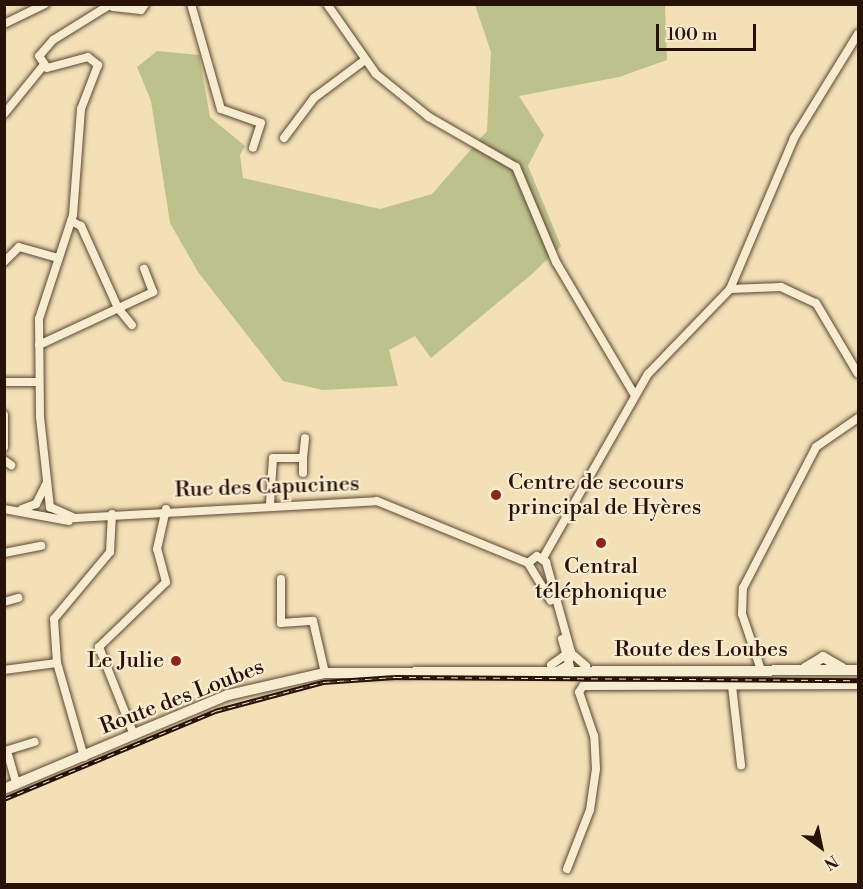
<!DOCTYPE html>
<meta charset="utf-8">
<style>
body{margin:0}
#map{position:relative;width:863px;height:889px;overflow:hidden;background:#f3e0b7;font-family:"Libre Bodoni",serif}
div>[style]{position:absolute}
.green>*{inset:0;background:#bdc28d}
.roads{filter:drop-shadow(0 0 2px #5b4633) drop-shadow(0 0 2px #5b4633)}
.minor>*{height:8px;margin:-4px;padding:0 4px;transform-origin:4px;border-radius:4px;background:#f7ebd0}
.secondary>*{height:10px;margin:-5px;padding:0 5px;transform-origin:5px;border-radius:5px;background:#f7ebd0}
.rail>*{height:4.5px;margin-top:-2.25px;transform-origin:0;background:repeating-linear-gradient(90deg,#f7ebd0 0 7px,#281207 0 14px);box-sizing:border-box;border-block:2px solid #281207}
.dots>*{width:16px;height:16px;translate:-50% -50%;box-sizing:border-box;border:3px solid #f7ebd0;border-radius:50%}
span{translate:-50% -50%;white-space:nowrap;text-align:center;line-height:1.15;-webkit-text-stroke:4.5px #f7ebd0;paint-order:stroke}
.poi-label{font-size:22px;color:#281207}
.left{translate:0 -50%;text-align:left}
.right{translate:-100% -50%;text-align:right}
.street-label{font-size:22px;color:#281207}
.frame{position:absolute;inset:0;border:6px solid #281207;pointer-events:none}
.north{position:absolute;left:791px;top:817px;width:60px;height:60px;-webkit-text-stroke:4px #f7ebd0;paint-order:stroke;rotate:147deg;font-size:16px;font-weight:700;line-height:24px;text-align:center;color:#281207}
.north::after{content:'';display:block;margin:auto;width:21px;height:27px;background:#281207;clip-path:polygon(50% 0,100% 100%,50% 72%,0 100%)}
.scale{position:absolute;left:656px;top:24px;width:100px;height:27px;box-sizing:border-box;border:3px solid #281207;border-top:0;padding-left:8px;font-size:18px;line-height:21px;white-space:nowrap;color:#281207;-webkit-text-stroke:4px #f7ebd0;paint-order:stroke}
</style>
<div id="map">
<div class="green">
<i style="clip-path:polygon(475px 5px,665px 5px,667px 60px,619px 77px,519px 96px,544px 135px,528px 166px,561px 246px,531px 275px,431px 358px,415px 336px,389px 350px,398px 386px,323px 390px,283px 381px,198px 272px,170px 223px,151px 101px,137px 67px,157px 51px,199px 55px,210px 117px,245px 146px,240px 155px,243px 178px,380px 209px,432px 194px,487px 131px,491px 52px)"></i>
</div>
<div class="roads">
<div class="minor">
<i style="left:111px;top:4px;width:68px;rotate:148.2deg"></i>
<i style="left:53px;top:40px;width:21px;rotate:131deg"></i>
<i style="left:39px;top:56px;width:14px;rotate:56deg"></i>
<i style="left:47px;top:68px;width:42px;rotate:-15deg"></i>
<i style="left:88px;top:57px;width:13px;rotate:39deg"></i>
<i style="left:98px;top:65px;width:47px;rotate:111.1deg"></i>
<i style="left:81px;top:109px;width:106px;rotate:94.3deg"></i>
<i style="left:73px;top:215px;width:109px;rotate:108.1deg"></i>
<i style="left:39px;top:319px;width:98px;rotate:89.4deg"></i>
<i style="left:40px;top:417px;width:91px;rotate:83.7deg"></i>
<i style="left:50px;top:507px;width:27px;rotate:24deg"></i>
<i style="left:75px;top:518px;width:302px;rotate:-3.2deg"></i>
<i style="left:377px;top:501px;width:163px;rotate:22.3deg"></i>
<i style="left:191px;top:4px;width:109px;rotate:74.1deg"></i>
<i style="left:221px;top:109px;width:42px;rotate:19.3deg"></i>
<i style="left:261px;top:123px;width:26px;rotate:108deg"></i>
<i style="left:327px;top:4px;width:85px;rotate:55deg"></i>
<i style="left:376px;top:74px;width:68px;rotate:39.1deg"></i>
<i style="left:429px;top:117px;width:100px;rotate:29.9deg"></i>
<i style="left:516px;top:167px;width:103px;rotate:67.2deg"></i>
<i style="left:556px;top:262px;width:153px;rotate:59.4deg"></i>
<i style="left:113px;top:7px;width:28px;rotate:6deg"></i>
<i style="left:141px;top:10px;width:7px;rotate:-56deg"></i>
<i style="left:4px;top:24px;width:46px;rotate:-26deg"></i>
<i style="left:4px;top:114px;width:62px;rotate:-50.9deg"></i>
<i style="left:284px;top:138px;width:50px;rotate:-53.1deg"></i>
<i style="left:314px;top:98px;width:64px;rotate:-36.7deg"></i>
<i style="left:71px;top:221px;width:11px;rotate:27deg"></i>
<i style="left:81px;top:226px;width:90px;rotate:65.7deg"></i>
<i style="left:118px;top:308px;width:22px;rotate:51deg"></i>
<i style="left:4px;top:262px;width:21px;rotate:-45deg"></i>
<i style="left:19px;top:247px;width:41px;rotate:15.8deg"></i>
<i style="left:730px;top:289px;width:51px;rotate:-2.2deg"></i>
<i style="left:781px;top:287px;width:38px;rotate:25deg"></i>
<i style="left:816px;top:303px;width:82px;rotate:59.4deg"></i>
<i style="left:39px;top:345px;width:126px;rotate:-24.9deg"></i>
<i style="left:153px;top:292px;width:25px;rotate:-111deg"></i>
<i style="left:4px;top:382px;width:35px"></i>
<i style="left:4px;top:415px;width:32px;rotate:90deg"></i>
<i style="left:303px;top:458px;width:20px;rotate:-84deg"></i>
<i style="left:4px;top:460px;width:9px;rotate:36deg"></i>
<i style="left:270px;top:504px;width:46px;rotate:-86.3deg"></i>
<i style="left:273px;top:458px;width:30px"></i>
<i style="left:303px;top:458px;width:15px;rotate:90deg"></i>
<i style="left:4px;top:509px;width:66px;rotate:10.5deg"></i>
<i style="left:22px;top:509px;width:15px;rotate:-20deg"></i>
<i style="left:36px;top:504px;width:22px;rotate:-63deg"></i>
<i style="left:4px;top:553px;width:38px;rotate:-11deg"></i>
<i style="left:543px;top:558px;width:212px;rotate:-60.3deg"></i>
<i style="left:648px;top:374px;width:118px;rotate:-46deg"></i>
<i style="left:730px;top:289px;width:164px;rotate:-67deg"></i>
<i style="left:794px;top:138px;width:122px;rotate:-58.4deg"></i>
<i style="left:528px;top:563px;width:11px;rotate:-38deg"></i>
<i style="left:537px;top:556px;width:11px;rotate:34deg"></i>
<i style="left:546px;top:562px;width:93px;rotate:74.5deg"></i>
<i style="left:571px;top:652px;width:13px;rotate:103deg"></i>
<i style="left:568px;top:665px;width:10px;rotate:151deg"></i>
<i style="left:528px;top:563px;width:44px;rotate:58.8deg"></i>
<i style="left:281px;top:579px;width:44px;rotate:90deg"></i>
<i style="left:281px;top:623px;width:32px;rotate:-4deg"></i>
<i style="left:313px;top:621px;width:53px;rotate:77deg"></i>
<i style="left:4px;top:602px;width:15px;rotate:-16deg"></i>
<i style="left:562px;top:639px;width:29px;rotate:74deg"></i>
<i style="left:571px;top:653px;width:20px;rotate:41deg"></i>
<i style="left:551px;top:665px;width:16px;rotate:-35deg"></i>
<i style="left:4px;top:670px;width:53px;rotate:-7.5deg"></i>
<i style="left:761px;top:670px;width:59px;rotate:-108.7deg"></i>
<i style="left:742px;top:614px;width:26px;rotate:-88deg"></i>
<i style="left:743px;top:588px;width:159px;rotate:-62.6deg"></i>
<i style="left:816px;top:447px;width:51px;rotate:-34.6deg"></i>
<i style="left:732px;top:686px;width:80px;rotate:83.5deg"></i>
<i style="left:134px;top:735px;width:95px;rotate:-111.7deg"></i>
<i style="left:99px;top:647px;width:93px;rotate:-44.1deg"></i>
<i style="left:166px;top:582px;width:34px;rotate:-105deg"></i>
<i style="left:157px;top:549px;width:41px;rotate:-77.3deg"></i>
<i style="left:5px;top:751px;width:31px;rotate:-17deg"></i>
<i style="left:7px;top:751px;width:35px;rotate:74deg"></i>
<i style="left:84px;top:757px;width:98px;rotate:-106deg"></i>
<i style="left:57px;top:663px;width:44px;rotate:-93.9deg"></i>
<i style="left:54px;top:619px;width:87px;rotate:-50.1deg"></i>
<i style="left:110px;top:552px;width:38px;rotate:-87deg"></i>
<i style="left:567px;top:869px;width:63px;rotate:-68.7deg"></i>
<i style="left:590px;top:810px;width:41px;rotate:-81.7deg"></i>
<i style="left:596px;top:769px;width:33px;rotate:-93deg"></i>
<i style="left:594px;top:736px;width:46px;rotate:-108.8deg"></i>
<i style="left:579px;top:692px;width:7px;rotate:-56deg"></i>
<i style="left:583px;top:686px;width:275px;rotate:-0.2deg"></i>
</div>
<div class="secondary">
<i style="left:805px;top:668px;width:21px;rotate:-31deg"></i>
<i style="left:823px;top:657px;width:22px;rotate:30deg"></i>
<i style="left:4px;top:789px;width:243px;rotate:-22.8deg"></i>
<i style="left:228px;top:695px;width:99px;rotate:-12.8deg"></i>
<i style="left:325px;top:673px;width:533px;rotate:-0.32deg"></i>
</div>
</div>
<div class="rail">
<i style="left:4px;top:799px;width:229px;rotate:-22.6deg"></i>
<i style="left:215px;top:711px;width:112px;rotate:-15deg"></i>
<i style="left:323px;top:682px;width:72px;rotate:-4deg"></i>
<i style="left:395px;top:677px;width:463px;rotate:0.4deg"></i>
</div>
<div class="dots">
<i style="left:496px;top:495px;background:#8f2418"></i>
<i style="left:601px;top:543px;background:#8f2418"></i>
<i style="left:176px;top:661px;background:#8f2418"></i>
</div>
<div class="poi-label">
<span class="left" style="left:508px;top:495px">Centre de secours<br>principal de Hyères</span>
<span style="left:601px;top:579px">Central<br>téléphonique</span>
<span class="right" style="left:164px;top:661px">Le Julie</span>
</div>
<div class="street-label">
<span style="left:267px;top:487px;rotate:-2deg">Rue des Capucines</span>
<span style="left:701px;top:650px">Route des Loubes</span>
<span style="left:182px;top:697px;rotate:-21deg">Route des Loubes</span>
</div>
<div class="frame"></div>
<div class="north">N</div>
<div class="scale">100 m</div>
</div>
